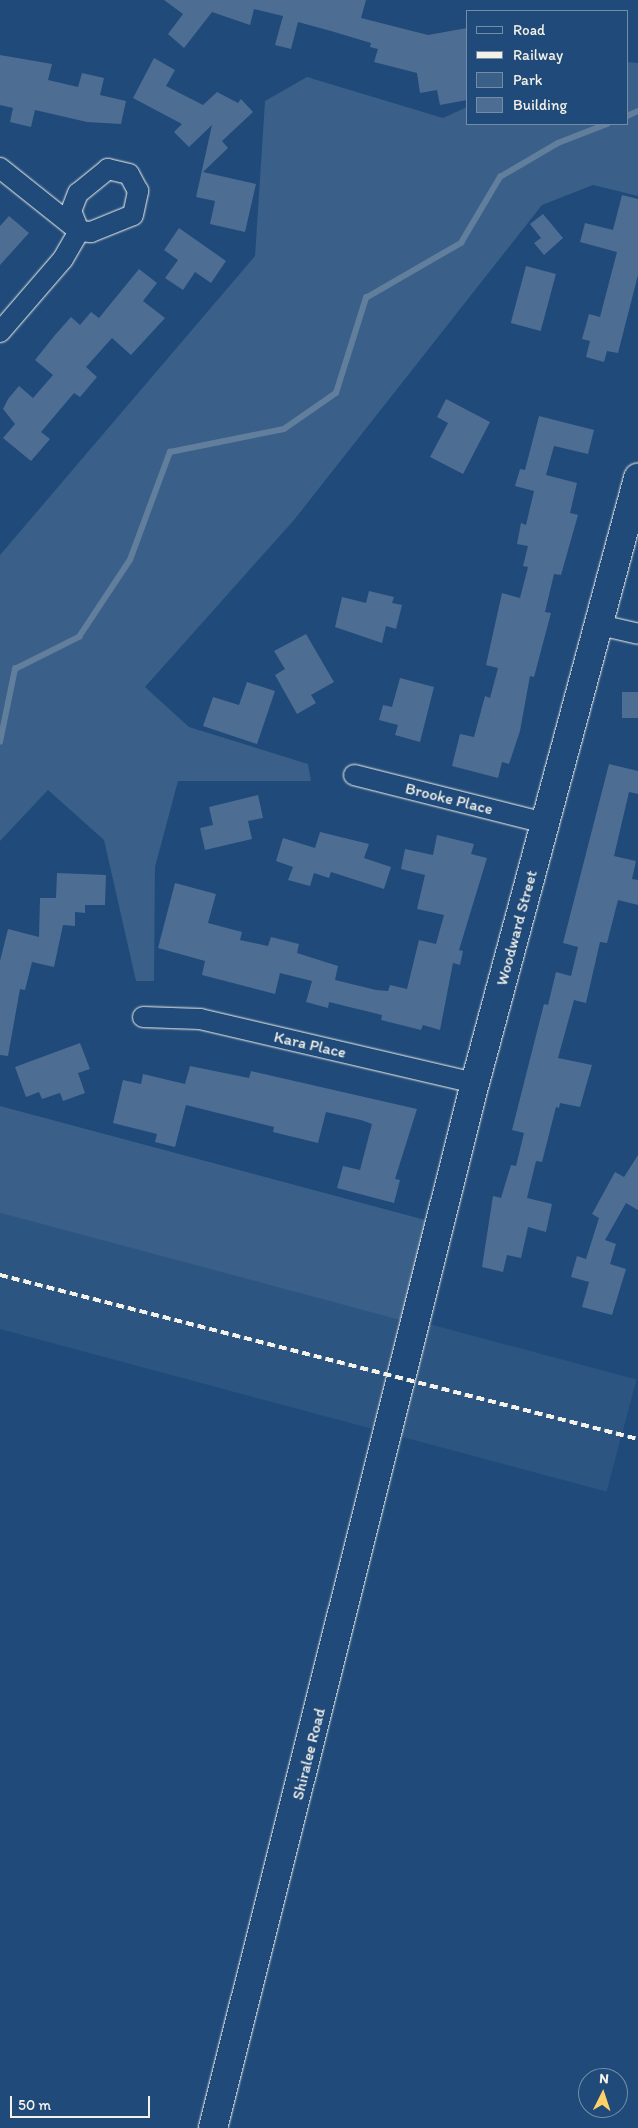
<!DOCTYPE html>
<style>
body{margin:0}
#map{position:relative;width:638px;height:2128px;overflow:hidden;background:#1f4a7a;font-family:Itim,sans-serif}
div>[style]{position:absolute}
.built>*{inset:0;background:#2d5581;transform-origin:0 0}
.green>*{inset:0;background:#3a5f88;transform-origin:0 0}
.stream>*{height:5.5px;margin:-2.75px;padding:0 2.75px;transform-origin:2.75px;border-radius:2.75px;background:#627e9d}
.building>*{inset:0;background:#4d6e92;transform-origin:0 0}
.roads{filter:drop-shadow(0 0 1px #f4f1e8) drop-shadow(0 0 1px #f4f1e8)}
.street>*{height:20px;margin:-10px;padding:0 10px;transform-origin:10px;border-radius:10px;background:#1f4a7a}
.secondary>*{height:28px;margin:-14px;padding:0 14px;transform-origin:14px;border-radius:14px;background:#1f4a7a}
.rail>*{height:4px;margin-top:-2px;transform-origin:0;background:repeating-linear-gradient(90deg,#f4f1e8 0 8px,transparent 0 12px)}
span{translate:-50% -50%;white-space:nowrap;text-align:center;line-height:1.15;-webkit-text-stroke:4px #1f4a7a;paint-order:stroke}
.street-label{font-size:16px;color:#f4f1e8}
.legend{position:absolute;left:466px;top:10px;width:162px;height:115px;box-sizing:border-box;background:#1f4a7a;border:1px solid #748da6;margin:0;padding:6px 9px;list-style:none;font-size:15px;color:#f4f1e8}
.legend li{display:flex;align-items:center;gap:10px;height:25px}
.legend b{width:25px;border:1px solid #748da6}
.north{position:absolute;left:578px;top:2068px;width:50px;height:50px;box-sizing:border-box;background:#1f4a7a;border:1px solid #748da6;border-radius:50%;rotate:4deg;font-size:14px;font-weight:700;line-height:20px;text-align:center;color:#f4f1e8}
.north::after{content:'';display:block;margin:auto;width:18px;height:22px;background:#ffd166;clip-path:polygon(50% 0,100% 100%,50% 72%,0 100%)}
.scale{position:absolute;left:10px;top:2096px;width:140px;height:22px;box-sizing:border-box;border:2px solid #f4f1e8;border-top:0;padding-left:6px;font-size:15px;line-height:18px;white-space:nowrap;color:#f4f1e8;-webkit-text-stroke:4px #1f4a7a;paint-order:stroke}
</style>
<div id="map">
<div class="built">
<i style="left:0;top:1209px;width:659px;height:116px;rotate:15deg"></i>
</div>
<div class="green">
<i style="clip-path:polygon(627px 62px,638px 63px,638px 196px,593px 185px,542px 205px,294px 520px,145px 687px,189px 727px,308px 764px,311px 781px,178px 781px,155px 867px,154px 981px,136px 981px,104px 840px,48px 790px,0 841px,0 555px,255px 256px,265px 101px,307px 77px,443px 118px,467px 107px,467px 124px,627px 124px)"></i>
<i style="left:0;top:1106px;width:448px;height:103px;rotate:15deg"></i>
</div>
<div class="stream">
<i style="left:627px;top:116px;width:12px;rotate:-24deg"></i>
<i style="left:0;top:742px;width:75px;rotate:-78.4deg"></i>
<i style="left:15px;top:669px;width:72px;rotate:-26.6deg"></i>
<i style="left:79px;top:637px;width:92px;rotate:-56.5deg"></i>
<i style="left:130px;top:560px;width:115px;rotate:-69.7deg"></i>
<i style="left:170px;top:452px;width:116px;rotate:-11.4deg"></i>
<i style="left:284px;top:429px;width:63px;rotate:-34.7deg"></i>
<i style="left:336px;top:393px;width:100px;rotate:-72.5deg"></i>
<i style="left:366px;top:298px;width:110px;rotate:-30.1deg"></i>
<i style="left:461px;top:243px;width:77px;rotate:-59.4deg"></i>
<i style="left:500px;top:177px;width:67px;rotate:-30.4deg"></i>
<i style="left:558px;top:143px;width:53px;rotate:-21.2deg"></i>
</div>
<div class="building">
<i style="clip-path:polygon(164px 0,366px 0,361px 18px,428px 35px,467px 28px,467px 100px,440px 105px,437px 90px,420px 93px,417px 73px,374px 62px,378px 49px,370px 47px,371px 43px,331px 31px,298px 22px,291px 49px,275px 45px,283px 16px,254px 9px,250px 25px,212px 12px,184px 48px,168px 34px,183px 14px)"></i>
<i style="clip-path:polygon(0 55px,52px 64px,48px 80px,78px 87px,82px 73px,104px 78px,100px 95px,126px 101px,121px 124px,87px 122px,35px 110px,31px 127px,10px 122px,13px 108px,0 105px)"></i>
<i style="clip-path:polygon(154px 58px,175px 70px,166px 86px,203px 105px,217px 92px,238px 103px,241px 99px,253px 112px,222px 141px,228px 148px,203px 172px,256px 184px,245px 232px,210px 224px,215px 201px,196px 197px,212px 125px,189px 147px,174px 132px,182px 124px,133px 98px)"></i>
<i style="clip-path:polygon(622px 195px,638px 199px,638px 275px,618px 353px,607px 351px,604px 362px,586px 357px,590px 341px,582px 339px,589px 314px,600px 317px,617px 252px,580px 242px,585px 223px,613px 230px)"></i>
<i style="clip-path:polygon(543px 214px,563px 238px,544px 255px,534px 243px,541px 238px,530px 224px)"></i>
<i style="clip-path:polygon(9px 216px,29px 233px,0 265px,0 226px)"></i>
<i style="clip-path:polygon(179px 228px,226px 261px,211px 283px,195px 272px,183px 290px,165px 278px,178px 260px,164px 250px)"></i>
<i style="left:526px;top:266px;width:31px;height:59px;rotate:15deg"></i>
<i style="clip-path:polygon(139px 269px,157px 283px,143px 301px,165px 318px,131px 355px,112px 338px,86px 367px,97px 377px,80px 397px,74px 393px,41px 432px,50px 439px,31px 461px,3px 438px,15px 424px,3px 409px,8px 399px,19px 386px,33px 398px,53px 375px,35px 360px,55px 335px,71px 317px,80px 325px,91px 312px,99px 318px)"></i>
<i style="clip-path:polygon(446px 399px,490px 422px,463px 474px,430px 457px,448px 423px,437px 417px)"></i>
<i style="clip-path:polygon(539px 416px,594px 430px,588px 454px,554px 446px,546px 475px,577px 483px,570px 513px,578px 515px,561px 575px,554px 574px,545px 612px,551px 613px,534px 677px,530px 676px,520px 731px,509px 764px,502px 762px,498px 778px,452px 766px,460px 734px,474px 737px,485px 696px,490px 698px,498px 668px,486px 665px,502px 593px,520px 598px,528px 567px,523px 566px,528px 546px,517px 544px,521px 523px,526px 525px,534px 491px,515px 486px,520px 469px,525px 470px)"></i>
<i style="clip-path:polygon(369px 591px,394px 597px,392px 603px,402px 605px,396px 629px,386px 626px,382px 643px,335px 627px,342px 597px,366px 603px)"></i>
<i style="clip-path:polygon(306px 634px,334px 682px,311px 695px,316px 703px,297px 714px,275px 675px,285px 669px,274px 651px)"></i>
<i style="clip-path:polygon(400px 678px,434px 687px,420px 742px,395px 735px,398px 725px,379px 720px,383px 705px,392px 707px)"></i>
<i style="clip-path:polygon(247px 682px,275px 691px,257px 744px,203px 726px,213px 697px,239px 705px)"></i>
<i style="left:638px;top:692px;width:26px;height:16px;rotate:90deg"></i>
<i style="clip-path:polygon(609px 764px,638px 771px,638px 794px,629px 792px,614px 856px,636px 861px,632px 879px,638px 880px,638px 905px,618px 900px,607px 943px,600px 942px,586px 1003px,574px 1000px,558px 1058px,592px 1065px,580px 1107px,560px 1103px,559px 1108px,556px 1107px,542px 1162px,536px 1161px,527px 1198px,552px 1204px,546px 1232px,528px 1227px,521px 1258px,507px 1255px,503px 1272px,482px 1267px,493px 1196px,501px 1198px,511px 1165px,516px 1166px,524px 1133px,512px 1130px,544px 1004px,548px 1005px,556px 972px,571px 976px,578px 947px,563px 943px)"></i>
<i style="clip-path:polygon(258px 795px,263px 818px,248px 821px,252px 839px,205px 850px,200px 828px,213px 825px,209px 807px)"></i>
<i style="clip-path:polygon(320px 832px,369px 844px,364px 858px,391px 867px,384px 889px,331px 872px,329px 878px,314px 873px,310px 886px,288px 880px,293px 867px,276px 861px,283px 838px,315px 848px)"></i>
<i style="clip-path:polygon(437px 835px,474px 844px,471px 854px,487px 858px,459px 950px,463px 951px,460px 965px,453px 963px,440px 1030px,423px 1025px,421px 1030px,381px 1020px,382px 1015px,329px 1002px,328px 1008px,306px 1002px,312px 981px,280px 973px,275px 994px,202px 975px,205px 961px,158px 948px,175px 883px,216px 894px,208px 923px,242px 932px,240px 940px,268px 946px,271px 937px,299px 944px,297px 953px,338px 966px,335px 980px,376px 990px,388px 991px,390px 985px,407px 989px,419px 940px,436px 944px,444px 915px,417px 909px,425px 875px,401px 869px,405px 849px,433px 855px)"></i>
<i style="clip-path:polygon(57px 873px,106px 875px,105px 905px,85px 905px,85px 913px,75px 912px,75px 926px,63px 925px,54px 967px,32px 962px,25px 990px,20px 989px,8px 1056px,0 1055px,0 961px,8px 929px,39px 937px,40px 898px,56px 898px)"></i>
<i style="clip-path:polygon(80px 1043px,90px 1069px,78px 1073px,85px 1093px,63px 1101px,60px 1093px,42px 1099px,39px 1092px,26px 1097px,15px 1067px)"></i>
<i style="clip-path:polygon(190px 1066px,249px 1078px,251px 1071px,417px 1109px,395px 1179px,400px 1180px,394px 1203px,337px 1188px,343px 1166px,360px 1170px,372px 1124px,361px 1120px,326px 1112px,318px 1143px,273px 1132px,274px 1127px,186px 1105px,175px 1147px,155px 1142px,157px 1134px,113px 1123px,123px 1080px,141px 1084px,143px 1074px,185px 1084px)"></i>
<i style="clip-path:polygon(638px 1155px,638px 1210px,626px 1203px,605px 1240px,616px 1244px,610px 1264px,626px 1269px,612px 1315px,582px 1307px,589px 1282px,571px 1277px,577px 1256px,586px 1259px,599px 1218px,592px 1214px,615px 1172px,624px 1177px)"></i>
</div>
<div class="roads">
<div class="street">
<i style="left:0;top:168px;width:101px;rotate:38.6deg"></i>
<i style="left:79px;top:231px;width:12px;rotate:5deg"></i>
<i style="left:91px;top:232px;width:45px;rotate:-22deg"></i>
<i style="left:133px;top:215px;width:25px;rotate:-78deg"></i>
<i style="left:138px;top:191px;width:19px;rotate:-118deg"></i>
<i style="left:129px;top:174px;width:22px;rotate:-167deg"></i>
<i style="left:108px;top:169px;width:38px;rotate:141deg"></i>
<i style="left:78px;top:193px;width:19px;rotate:111deg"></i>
<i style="left:71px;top:211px;width:22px;rotate:68deg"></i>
<i style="left:0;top:332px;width:96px;rotate:-49.2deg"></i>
<i style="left:63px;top:259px;width:32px;rotate:-60deg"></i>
<i style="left:600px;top:625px;width:39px;rotate:13deg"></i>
<i style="left:354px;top:775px;width:197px;rotate:14.1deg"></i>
<i style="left:143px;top:1017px;width:57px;rotate:2deg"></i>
<i style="left:200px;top:1019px;width:282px;rotate:13.1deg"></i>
</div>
<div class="secondary">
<i style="left:213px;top:2128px;width:1077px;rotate:-75.93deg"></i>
<i style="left:475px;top:1083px;width:627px;rotate:-74.92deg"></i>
</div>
</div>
<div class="rail">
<i style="left:0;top:1275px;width:659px;rotate:14.42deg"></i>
</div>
<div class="street-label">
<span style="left:449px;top:799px;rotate:14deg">Brooke Place</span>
<span style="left:517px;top:928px;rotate:-75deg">Woodward Street</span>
<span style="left:310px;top:1045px;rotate:13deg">Kara Place</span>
<span style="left:309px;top:1754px;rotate:-76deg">Shiralee Road</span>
</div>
<ul class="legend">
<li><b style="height:6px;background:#1f4a7a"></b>Road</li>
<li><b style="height:6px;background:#f4f1e8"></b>Railway</li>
<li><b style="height:14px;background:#3a5f88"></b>Park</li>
<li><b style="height:14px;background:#4d6e92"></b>Building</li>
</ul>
<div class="north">N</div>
<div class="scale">50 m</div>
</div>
